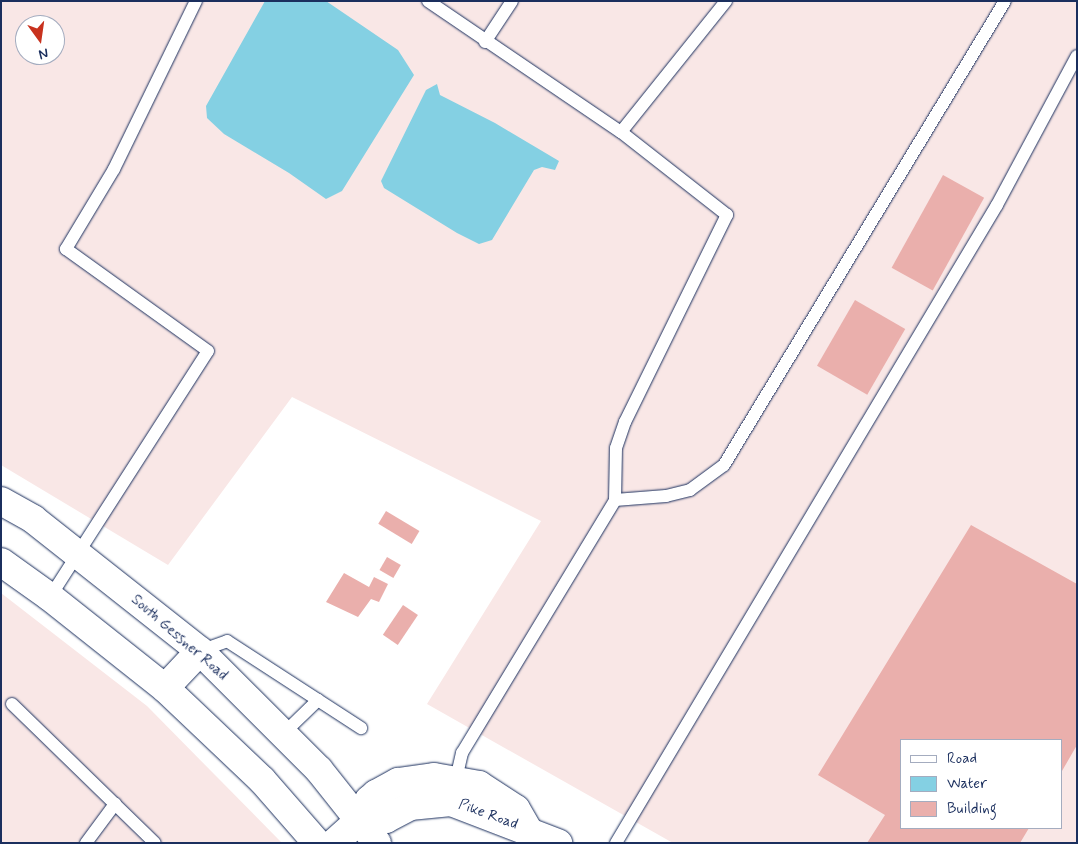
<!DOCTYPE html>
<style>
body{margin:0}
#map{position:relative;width:1078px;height:844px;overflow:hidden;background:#fff;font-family:Mynerve,sans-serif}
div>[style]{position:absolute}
.built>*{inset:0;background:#f9e7e6}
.water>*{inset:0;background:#84d0e3}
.building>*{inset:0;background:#eaafac;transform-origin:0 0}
.roads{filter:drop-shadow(0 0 1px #1b2f5e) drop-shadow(0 0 1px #1b2f5e)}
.service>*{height:12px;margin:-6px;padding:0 6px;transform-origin:6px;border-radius:6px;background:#fff}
.tertiary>*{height:28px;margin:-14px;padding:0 14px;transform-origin:14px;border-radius:14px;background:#fff}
.secondary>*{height:28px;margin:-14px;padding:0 14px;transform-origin:14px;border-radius:14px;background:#fff}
span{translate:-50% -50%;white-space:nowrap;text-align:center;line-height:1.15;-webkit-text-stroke:4.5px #fff;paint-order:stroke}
.street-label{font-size:15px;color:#1b2f5e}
.frame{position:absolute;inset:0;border:2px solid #1b2f5e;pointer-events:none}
.legend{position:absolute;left:900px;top:739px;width:162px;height:90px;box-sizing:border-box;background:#fff;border:1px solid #a4acbf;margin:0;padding:6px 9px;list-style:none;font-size:15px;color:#1b2f5e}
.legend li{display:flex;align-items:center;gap:10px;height:25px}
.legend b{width:25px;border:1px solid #a4acbf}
.north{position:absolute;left:15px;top:15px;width:50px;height:50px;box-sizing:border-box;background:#fff;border:1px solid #a4acbf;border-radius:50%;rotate:166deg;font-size:14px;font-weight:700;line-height:20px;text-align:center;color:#1b2f5e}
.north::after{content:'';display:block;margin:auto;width:18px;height:22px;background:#c8321e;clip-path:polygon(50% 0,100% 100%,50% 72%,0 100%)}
</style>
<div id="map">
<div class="built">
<i style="clip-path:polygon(evenodd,1px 1px,1077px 1px,1077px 843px,673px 843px,427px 704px,541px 521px,292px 397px,168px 565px,1px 465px,1px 1px,25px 25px,55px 25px,55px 55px,25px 55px,25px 25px,1px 1px,902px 740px,1062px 740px,1062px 828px,902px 828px,902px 740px)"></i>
<i style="clip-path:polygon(1px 593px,147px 706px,282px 843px,1px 843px)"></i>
</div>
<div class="water">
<i style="clip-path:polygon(265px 1px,326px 1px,398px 50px,414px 75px,342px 191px,326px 199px,289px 173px,224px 134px,207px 118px,206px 106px)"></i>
<i style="clip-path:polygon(437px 84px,440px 95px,495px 123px,559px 161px,555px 170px,542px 167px,534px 170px,492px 240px,479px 244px,457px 233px,384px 188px,381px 181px,426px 90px)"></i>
</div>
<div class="building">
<i style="left:943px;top:175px;width:47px;height:106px;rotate:29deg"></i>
<i style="left:855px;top:300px;width:58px;height:76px;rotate:30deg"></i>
<i style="left:386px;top:511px;width:39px;height:15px;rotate:31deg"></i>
<i style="clip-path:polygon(971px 525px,1077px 584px,1077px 745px,1062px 771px,1062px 740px,902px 740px,902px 828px,1029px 828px,1020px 843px,867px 843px,885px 815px,818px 775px)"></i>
<i style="left:387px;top:557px;width:16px;height:15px;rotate:30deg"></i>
<i style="clip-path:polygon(344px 573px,369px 587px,374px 577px,388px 584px,379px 602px,371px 599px,358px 617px,326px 602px)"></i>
<i style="left:403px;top:605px;width:18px;height:36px;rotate:34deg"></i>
</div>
<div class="roads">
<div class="service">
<i style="left:428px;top:1px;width:233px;rotate:34.2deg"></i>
<i style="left:621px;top:132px;width:168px;rotate:-51.3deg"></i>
<i style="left:485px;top:42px;width:49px;rotate:-56.6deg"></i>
<i style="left:615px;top:500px;width:51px;rotate:-4.5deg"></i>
<i style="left:666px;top:496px;width:25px;rotate:-14deg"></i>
<i style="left:690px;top:490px;width:42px;rotate:-36.3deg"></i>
<i style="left:724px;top:465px;width:542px;rotate:-58.8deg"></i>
<i style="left:50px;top:597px;width:292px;rotate:-57.3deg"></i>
<i style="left:208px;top:351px;width:175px;rotate:-144.3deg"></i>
<i style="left:66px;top:249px;width:93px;rotate:-59deg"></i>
<i style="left:114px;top:169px;width:187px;rotate:-64deg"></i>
<i style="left:200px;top:651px;width:29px;rotate:-20deg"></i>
<i style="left:227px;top:641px;width:160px;rotate:33deg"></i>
<i style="left:12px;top:704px;width:199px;rotate:44.2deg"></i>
<i style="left:283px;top:734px;width:49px;rotate:-44.2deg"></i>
<i style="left:456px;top:779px;width:27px;rotate:-77deg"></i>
<i style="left:462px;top:753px;width:296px;rotate:-58.8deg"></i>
<i style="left:615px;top:500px;width:52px;rotate:-88.9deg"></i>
<i style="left:616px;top:448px;width:28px;rotate:-71deg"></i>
<i style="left:625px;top:422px;width:231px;rotate:-63.8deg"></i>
<i style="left:727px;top:215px;width:135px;rotate:-141.9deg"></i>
<i style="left:86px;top:843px;width:49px;rotate:-53.4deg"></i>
<i style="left:616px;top:843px;width:743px;rotate:-59.16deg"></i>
<i style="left:997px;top:205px;width:169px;rotate:-61.8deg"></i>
</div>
<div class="tertiary">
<i style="left:361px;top:819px;width:25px"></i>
<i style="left:386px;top:819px;width:27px;rotate:-28deg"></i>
<i style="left:410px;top:806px;width:41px;rotate:-5.6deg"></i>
<i style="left:451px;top:802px;width:115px;rotate:21deg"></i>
<i style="left:334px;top:843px;width:36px;rotate:-42deg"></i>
<i style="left:361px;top:819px;width:21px;rotate:-67deg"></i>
<i style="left:369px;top:800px;width:9px;rotate:-41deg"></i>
<i style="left:376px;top:794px;width:25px;rotate:-29deg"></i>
<i style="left:398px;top:782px;width:36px;rotate:-8deg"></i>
<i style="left:434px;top:777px;width:46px;rotate:10.1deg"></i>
<i style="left:479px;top:785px;width:44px;rotate:33deg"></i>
<i style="left:516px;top:809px;width:24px;rotate:60deg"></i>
</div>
<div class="secondary">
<i style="left:1px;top:501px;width:37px;rotate:29deg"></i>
<i style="left:33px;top:519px;width:213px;rotate:38.3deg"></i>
<i style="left:200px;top:651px;width:168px;rotate:45deg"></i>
<i style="left:319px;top:770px;width:93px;rotate:51.5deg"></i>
<i style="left:1px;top:562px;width:60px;rotate:35.5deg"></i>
<i style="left:50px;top:597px;width:147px;rotate:38.4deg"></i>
<i style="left:165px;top:688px;width:134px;rotate:43.5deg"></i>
<i style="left:262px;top:780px;width:84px;rotate:48.9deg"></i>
<i style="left:165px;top:688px;width:51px;rotate:-46.6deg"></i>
</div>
</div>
<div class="street-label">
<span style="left:179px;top:638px;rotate:41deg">South Gessner Road</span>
<span style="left:488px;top:815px;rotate:20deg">Pike Road</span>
</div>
<div class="frame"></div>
<ul class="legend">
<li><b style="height:6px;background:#fff"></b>Road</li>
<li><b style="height:14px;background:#84d0e3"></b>Water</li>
<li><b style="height:14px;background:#eaafac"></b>Building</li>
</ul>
<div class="north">N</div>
</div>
